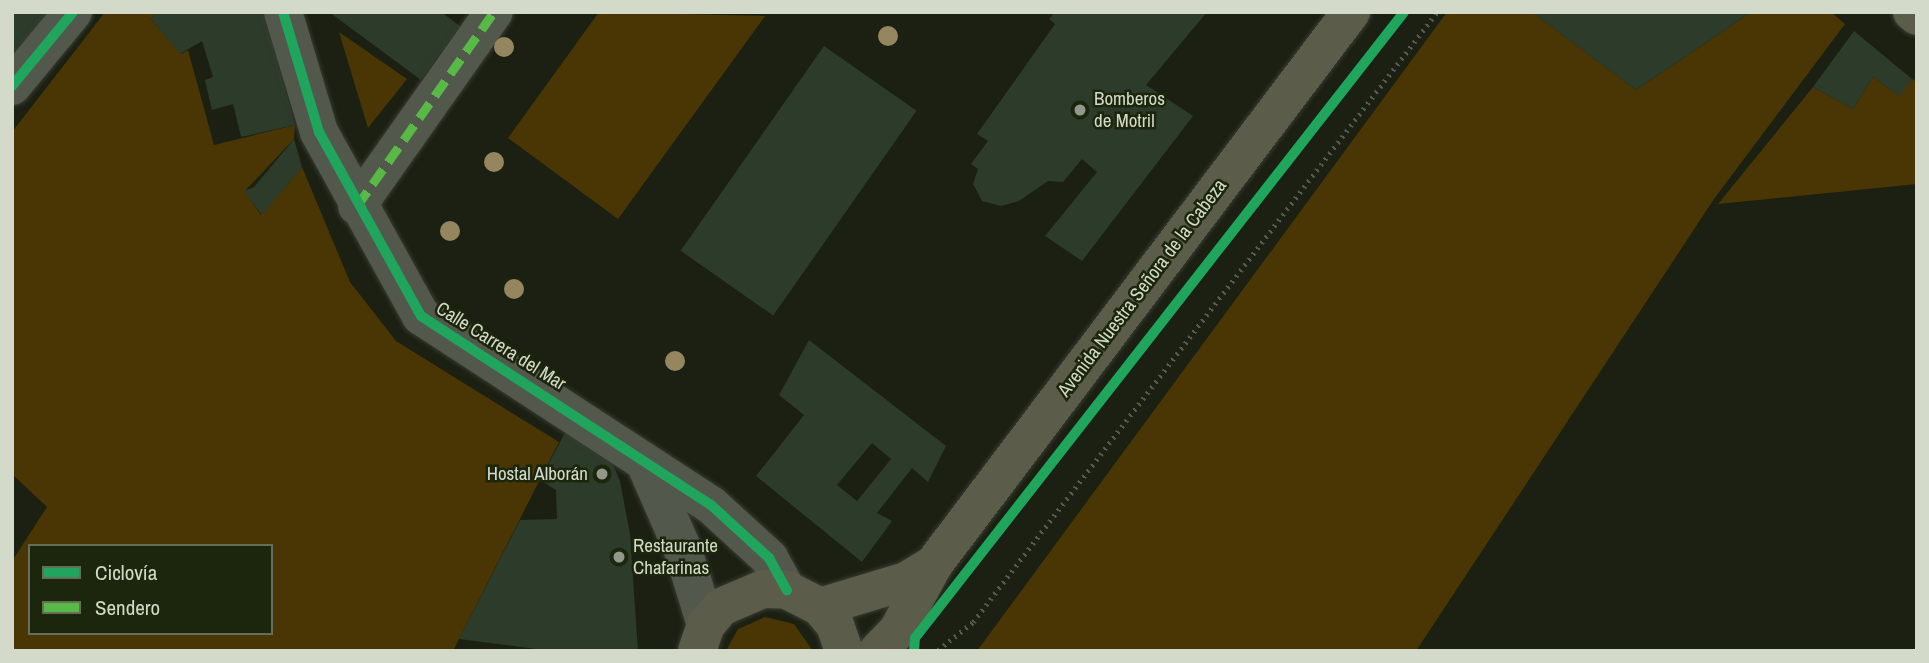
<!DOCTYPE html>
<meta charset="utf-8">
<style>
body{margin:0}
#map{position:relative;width:1929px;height:663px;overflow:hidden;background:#1b2012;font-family:"Archivo Narrow",sans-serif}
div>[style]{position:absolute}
.green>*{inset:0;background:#493604}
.building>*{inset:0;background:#2d3b2b;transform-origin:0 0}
.path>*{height:4.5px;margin-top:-2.25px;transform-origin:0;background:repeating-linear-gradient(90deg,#565a4f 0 2px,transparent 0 7px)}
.roads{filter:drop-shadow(0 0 2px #373b31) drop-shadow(0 0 2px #373b31)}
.street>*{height:38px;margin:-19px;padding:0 19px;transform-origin:19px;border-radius:19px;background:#53584d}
.secondary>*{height:38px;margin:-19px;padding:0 19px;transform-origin:19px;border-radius:19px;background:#53584d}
.highway>*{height:38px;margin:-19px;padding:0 19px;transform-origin:19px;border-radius:19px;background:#5b5c4a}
.quiet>*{height:9px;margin-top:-4.5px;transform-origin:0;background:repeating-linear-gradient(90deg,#58b947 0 18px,transparent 0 27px)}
.cycleway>*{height:10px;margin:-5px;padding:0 5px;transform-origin:5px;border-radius:5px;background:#20a55d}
.trees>*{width:20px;height:20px;margin:-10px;border-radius:50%;background:#958660}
.dots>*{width:19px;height:19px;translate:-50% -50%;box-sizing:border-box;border:4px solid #1c260c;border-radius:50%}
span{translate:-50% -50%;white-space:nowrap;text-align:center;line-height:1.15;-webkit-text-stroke:5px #1c260c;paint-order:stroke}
.poi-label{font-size:19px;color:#d3daca}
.left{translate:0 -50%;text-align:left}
.right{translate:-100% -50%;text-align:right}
.street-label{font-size:19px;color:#d3daca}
.frame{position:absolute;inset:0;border:14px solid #d3daca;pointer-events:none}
.legend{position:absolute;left:28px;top:544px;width:245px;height:91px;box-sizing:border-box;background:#1c260c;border:2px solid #656e58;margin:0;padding:9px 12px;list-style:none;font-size:21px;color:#d3daca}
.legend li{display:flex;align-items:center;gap:14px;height:35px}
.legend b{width:35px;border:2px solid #656e58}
</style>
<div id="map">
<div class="green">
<i style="clip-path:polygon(evenodd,105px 12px,157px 12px,151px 19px,181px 54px,188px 50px,214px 145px,295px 125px,294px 139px,245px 191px,261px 215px,302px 167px,350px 282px,396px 341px,559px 442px,453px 651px,12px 651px,12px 561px,47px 507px,12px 474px,12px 132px,105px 12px,30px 546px,271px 546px,271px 633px,30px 633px,30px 546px)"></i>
<i style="clip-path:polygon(599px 12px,765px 16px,618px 219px,508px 138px)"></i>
<i style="clip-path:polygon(1447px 12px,1532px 12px,1636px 90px,1751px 12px,1831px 12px,1845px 24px,1714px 199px,1416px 651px,977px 651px)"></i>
<i style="clip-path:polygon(339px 32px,407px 79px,368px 128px)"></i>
<i style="clip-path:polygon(1873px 77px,1898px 95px,1912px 79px,1917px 82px,1917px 184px,1718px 204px,1813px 87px,1853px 109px)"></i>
<i style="clip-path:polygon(765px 617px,794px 624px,813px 651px,726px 651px,738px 629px)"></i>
</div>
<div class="building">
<i style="clip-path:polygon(12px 12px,61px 12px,12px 68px)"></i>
<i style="clip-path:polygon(157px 12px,264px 12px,295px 125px,241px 137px,233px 104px,212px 110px,205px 80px,213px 77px,202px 41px,180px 54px,151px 19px)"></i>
<i style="clip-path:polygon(329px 12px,441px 12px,460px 26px,421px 80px)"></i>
<i style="clip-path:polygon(1055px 12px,1207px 12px,1146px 85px,1193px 116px,1082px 261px,1045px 236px,1097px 172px,1082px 159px,1063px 182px,1048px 181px,1019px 201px,1001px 206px,982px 201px,973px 184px,978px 169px,971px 164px,988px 141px,977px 134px,1055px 24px,1049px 19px)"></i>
<i style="clip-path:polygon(1532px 12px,1751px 12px,1636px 90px)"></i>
<i style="clip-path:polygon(1854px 31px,1912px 79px,1899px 96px,1873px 77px,1853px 109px,1813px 87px)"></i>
<i style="left:824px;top:46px;width:113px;height:250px;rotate:35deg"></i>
<i style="clip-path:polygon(294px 139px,302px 167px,262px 215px,244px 191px,254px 187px)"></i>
<i style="clip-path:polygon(evenodd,809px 340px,946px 446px,928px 482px,912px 468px,877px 513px,892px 521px,862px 562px,756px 476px,804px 415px,779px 395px,809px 340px,872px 443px,891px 459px,857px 501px,837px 485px,872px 443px)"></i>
<i style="clip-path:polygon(568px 427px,606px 449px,620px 481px,630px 534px,638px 651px,552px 651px,459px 639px,520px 520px,557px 519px,556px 490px,540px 480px)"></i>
</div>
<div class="path">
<i style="left:938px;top:650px;width:45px;rotate:-38.7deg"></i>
<i style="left:973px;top:622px;width:766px;rotate:-52.74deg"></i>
</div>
<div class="roads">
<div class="street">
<i style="left:12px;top:86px;width:96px;rotate:-50.5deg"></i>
<i style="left:357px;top:206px;width:237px;rotate:-54.8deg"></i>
</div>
<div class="secondary">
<i style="left:283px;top:12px;width:125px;rotate:73.3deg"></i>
<i style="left:319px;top:132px;width:210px;rotate:61deg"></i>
<i style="left:421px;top:316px;width:346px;rotate:33.1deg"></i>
<i style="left:711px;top:505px;width:79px;rotate:42.4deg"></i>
<i style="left:769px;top:558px;width:37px;rotate:61deg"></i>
<i style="left:645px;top:463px;width:95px;rotate:66.4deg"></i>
<i style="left:683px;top:550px;width:78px;rotate:73deg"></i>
</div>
<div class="highway">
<i style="left:1912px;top:12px;width:6px;rotate:39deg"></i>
<i style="left:820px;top:607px;width:90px;rotate:-16.8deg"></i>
<i style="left:906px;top:581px;width:33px;rotate:-31deg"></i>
<i style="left:697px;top:651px;width:28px;rotate:-71deg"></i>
<i style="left:706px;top:625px;width:23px;rotate:-50deg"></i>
<i style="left:721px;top:607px;width:46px;rotate:-23.2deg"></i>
<i style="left:763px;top:589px;width:24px;rotate:2deg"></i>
<i style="left:787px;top:590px;width:37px;rotate:27deg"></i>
<i style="left:820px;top:607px;width:23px;rotate:50deg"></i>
<i style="left:835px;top:625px;width:28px;rotate:71deg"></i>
<i style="left:878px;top:651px;width:29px;rotate:-46deg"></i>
<i style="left:898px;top:630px;width:75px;rotate:-61.4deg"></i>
<i style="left:934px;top:564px;width:692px;rotate:-52.93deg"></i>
</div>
</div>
<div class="quiet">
<i style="left:357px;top:206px;width:237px;rotate:-54.8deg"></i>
</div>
<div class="cycleway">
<i style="left:283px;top:12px;width:125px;rotate:73.3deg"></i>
<i style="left:319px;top:132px;width:210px;rotate:61deg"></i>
<i style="left:421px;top:316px;width:346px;rotate:33.1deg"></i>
<i style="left:711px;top:505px;width:79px;rotate:42.4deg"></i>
<i style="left:769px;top:558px;width:37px;rotate:61deg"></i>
<i style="left:12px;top:86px;width:96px;rotate:-50.5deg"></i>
<i style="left:914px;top:651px;width:13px;rotate:-86deg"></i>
<i style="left:915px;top:638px;width:794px;rotate:-52deg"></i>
</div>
<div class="trees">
<i style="left:888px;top:36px"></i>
<i style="left:504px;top:47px"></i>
<i style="left:494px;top:162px"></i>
<i style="left:450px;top:231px"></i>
<i style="left:514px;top:289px"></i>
<i style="left:675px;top:361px"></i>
</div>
<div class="dots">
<i style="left:1080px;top:110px;background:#93998a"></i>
<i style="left:602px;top:474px;background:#93998a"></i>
<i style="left:619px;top:557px;background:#93998a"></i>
</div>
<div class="poi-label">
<span class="left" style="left:1094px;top:110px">Bomberos<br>de Motril</span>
<span class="right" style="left:588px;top:474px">Hostal Alborán</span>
<span class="left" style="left:633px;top:557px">Restaurante<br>Chafarinas</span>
</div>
<div class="street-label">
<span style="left:1142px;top:288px;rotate:-53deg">Avenida Nuestra Señora de la Cabeza</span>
<span style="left:501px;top:346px;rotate:32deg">Calle Carrera del Mar</span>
</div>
<div class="frame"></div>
<ul class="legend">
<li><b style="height:9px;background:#20a55d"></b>Ciclovía</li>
<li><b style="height:9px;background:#58b947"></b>Sendero</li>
</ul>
</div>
